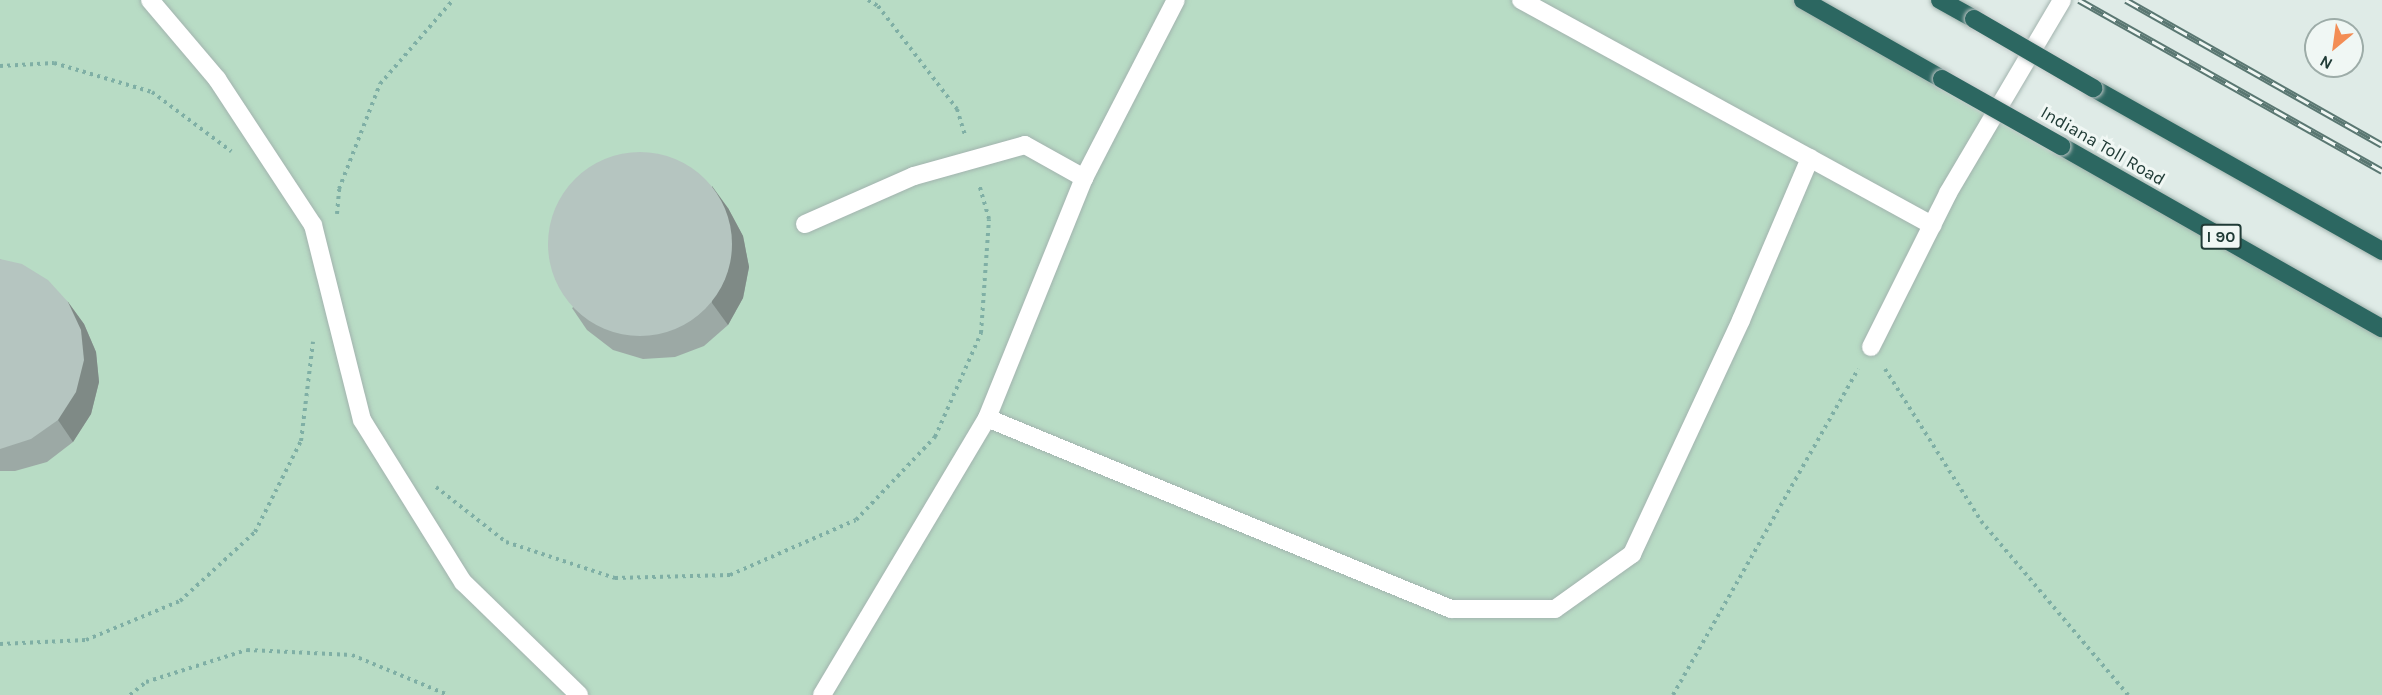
<!DOCTYPE html>
<style>
body{margin:0}
#map{position:relative;width:2382px;height:695px;overflow:hidden;background:#dfebe7;font-family:Karla,sans-serif}
div>[style]{position:absolute}
.green>*{inset:0;background:#b8dcc5}
.path>*{height:4px;margin-top:-2px;transform-origin:0;background:repeating-linear-gradient(90deg,#7fafa5 0 3px,transparent 0 7.5px)}
.roads{filter:drop-shadow(0 0 2px #a2b3ae) drop-shadow(0 0 2px #a2b3ae)}
.minor>*{height:18px;margin:-9px;padding:0 9px;transform-origin:9px;border-radius:9px;background:#fff}
.highway>*{height:18px;margin:-9px;padding:0 9px;transform-origin:9px;border-radius:9px;background:#2c6761}
.rail>*{height:7px;margin-top:-3.5px;transform-origin:0;background:repeating-linear-gradient(90deg,#f0f7f4 0 14px,#5a7772 0 28px);box-sizing:border-box;border-block:2px solid #5a7772}
.bridges{filter:drop-shadow(0 0 2px #c1c8c7) drop-shadow(0 0 2px #c1c8c7)}
.highway-bridge>*{height:18px;margin:-9px;padding:0 9px;transform-origin:9px;border-radius:9px;background:#2c6761}
.wall>*{inset:0;background:#9ca9a5}
.shaded-wall>*{inset:0;background:#7f8a86}
.building>*{inset:0;background:#b5c5c0}
.round{border-radius:50%}
span{translate:-50% -50%;white-space:nowrap;text-align:center;line-height:1.15;-webkit-text-stroke:6px #f0f7f4;paint-order:stroke}
.shield-label span{padding:2px 4px;background:#f0f7f4;border:2px solid;border-radius:4px;-webkit-text-stroke-width:0}
.shield-label{font-size:16px;color:#203b36;font-weight:700}
.street-label{font-size:18px;color:#203b36}
.north{position:absolute;left:2304px;top:18px;width:60px;height:60px;box-sizing:border-box;background:#f0f7f4;border:2px solid #9daca8;border-radius:50%;rotate:209deg;font-size:16px;font-weight:700;line-height:24px;text-align:center;color:#203b36}
.north::after{content:'';display:block;margin:auto;width:21px;height:27px;background:#f38d55;clip-path:polygon(50% 0,100% 100%,50% 72%,0 100%)}
</style>
<div id="map">
<div class="green">
<i style="clip-path:polygon(0 0,1803px 0,2382px 328px,2382px 695px,0 695px)"></i>
</div>
<div class="path">
<i style="left:868px;top:0;width:12px;rotate:31deg"></i>
<i style="left:878px;top:6px;width:130px;rotate:52.5deg"></i>
<i style="left:957px;top:109px;width:28px;rotate:73deg"></i>
<i style="left:0;top:66px;width:54px;rotate:-3.2deg"></i>
<i style="left:54px;top:63px;width:102px;rotate:16.5deg"></i>
<i style="left:152px;top:92px;width:99px;rotate:36.8deg"></i>
<i style="left:337px;top:214px;width:25px;rotate:-85deg"></i>
<i style="left:339px;top:189px;width:113px;rotate:-68.7deg"></i>
<i style="left:380px;top:84px;width:111px;rotate:-49deg"></i>
<i style="left:1885px;top:369px;width:180px;rotate:57.7deg"></i>
<i style="left:1981px;top:521px;width:228px;rotate:49.8deg"></i>
<i style="left:436px;top:487px;width:89px;rotate:38.2deg"></i>
<i style="left:506px;top:542px;width:115px;rotate:18.3deg"></i>
<i style="left:615px;top:578px;width:115px;rotate:-1.5deg"></i>
<i style="left:730px;top:575px;width:137px;rotate:-23.6deg"></i>
<i style="left:856px;top:520px;width:115px;rotate:-46.4deg"></i>
<i style="left:935px;top:437px;width:114px;rotate:-66.1deg"></i>
<i style="left:981px;top:333px;width:114px;rotate:-86deg"></i>
<i style="left:989px;top:219px;width:36px;rotate:-106deg"></i>
<i style="left:0;top:644px;width:86px;rotate:-2.7deg"></i>
<i style="left:86px;top:640px;width:102px;rotate:-22.5deg"></i>
<i style="left:180px;top:601px;width:102px;rotate:-42.6deg"></i>
<i style="left:255px;top:532px;width:102px;rotate:-63.2deg"></i>
<i style="left:301px;top:441px;width:100px;rotate:-83.1deg"></i>
<i style="left:130px;top:695px;width:21px;rotate:-39deg"></i>
<i style="left:146px;top:682px;width:106px;rotate:-17.6deg"></i>
<i style="left:247px;top:650px;width:105px;rotate:2.7deg"></i>
<i style="left:352px;top:655px;width:104px;rotate:22.6deg"></i>
<i style="left:1673px;top:695px;width:375px;rotate:-60.4deg"></i>
</div>
<div class="roads">
<div class="minor">
<i style="left:150px;top:0;width:104px;rotate:49.7deg"></i>
<i style="left:217px;top:79px;width:175px;rotate:56.7deg"></i>
<i style="left:313px;top:225px;width:201px;rotate:75.9deg"></i>
<i style="left:362px;top:420px;width:191px;rotate:58.1deg"></i>
<i style="left:463px;top:582px;width:162px;rotate:44.2deg"></i>
<i style="left:1521px;top:0;width:469px;rotate:28.7deg"></i>
<i style="left:805px;top:224px;width:119px;rotate:-23.8deg"></i>
<i style="left:914px;top:176px;width:115px;rotate:-15.6deg"></i>
<i style="left:1025px;top:145px;width:68px;rotate:29.2deg"></i>
<i style="left:1871px;top:347px;width:172px;rotate:-63.4deg"></i>
<i style="left:1948px;top:193px;width:224px;rotate:-59.4deg"></i>
<i style="left:987px;top:418px;width:502px;rotate:22.37deg"></i>
<i style="left:1451px;top:609px;width:104px"></i>
<i style="left:1555px;top:609px;width:95px;rotate:-35.5deg"></i>
<i style="left:1632px;top:554px;width:258px;rotate:-65deg"></i>
<i style="left:1741px;top:320px;width:176px;rotate:-66.9deg"></i>
<i style="left:822px;top:695px;width:322px;rotate:-59.2deg"></i>
<i style="left:987px;top:418px;width:259px;rotate:-68deg"></i>
<i style="left:1084px;top:178px;width:200px;rotate:-62.7deg"></i>
</div>
<div class="highway">
<i style="left:1803px;top:0;width:160px;rotate:29.6deg"></i>
<i style="left:1940px;top:0;width:39px;rotate:29deg"></i>
<i style="left:2093px;top:88px;width:332px;rotate:29.4deg"></i>
<i style="left:2061px;top:146px;width:369px;rotate:29.6deg"></i>
</div>
</div>
<div class="rail">
<i style="left:2079px;top:0;width:348px;rotate:29.4deg"></i>
<i style="left:2126px;top:0;width:294px;rotate:29.5deg"></i>
</div>
<div class="bridges">
<div class="highway-bridge">
<i style="left:1974px;top:19px;width:138px;rotate:30.1deg"></i>
<i style="left:1942px;top:79px;width:137px;rotate:29.4deg"></i>
</div>
</div>
<div class="wall">
<i style="clip-path:polygon(728px 208px,743px 236px,749px 267px,743px 298px,728px 325px,704px 346px,675px 357px,643px 359px,613px 350px,587px 330px,572px 308px)"></i>
<i style="clip-path:polygon(0 259px,68px 302px,84px 324px,96px 352px,99px 382px,91px 414px,73px 442px,47px 462px,15px 471px,0 471px)"></i>
</div>
<div class="shaded-wall">
<i style="clip-path:polygon(712px 186px,728px 208px,743px 236px,749px 267px,743px 298px,728px 325px,712px 303px)"></i>
<i style="clip-path:polygon(68px 302px,84px 324px,96px 352px,99px 382px,91px 414px,73px 442px,58px 420px)"></i>
</div>
<div class="building">
<i class="round" style="left:548px;top:152px;width:184px;height:184px"></i>
<i style="clip-path:polygon(0 259px,22px 264px,48px 280px,68px 302px,81px 330px,84px 360px,76px 392px,58px 420px,31px 439px,0 449px)"></i>
</div>
<div class="shield-label">
<span style="left:2221px;top:237px">I 90</span>
</div>
<div class="street-label">
<span style="left:2103px;top:146px;rotate:30deg">Indiana Toll Road</span>
</div>
<div class="north">N</div>
</div>
